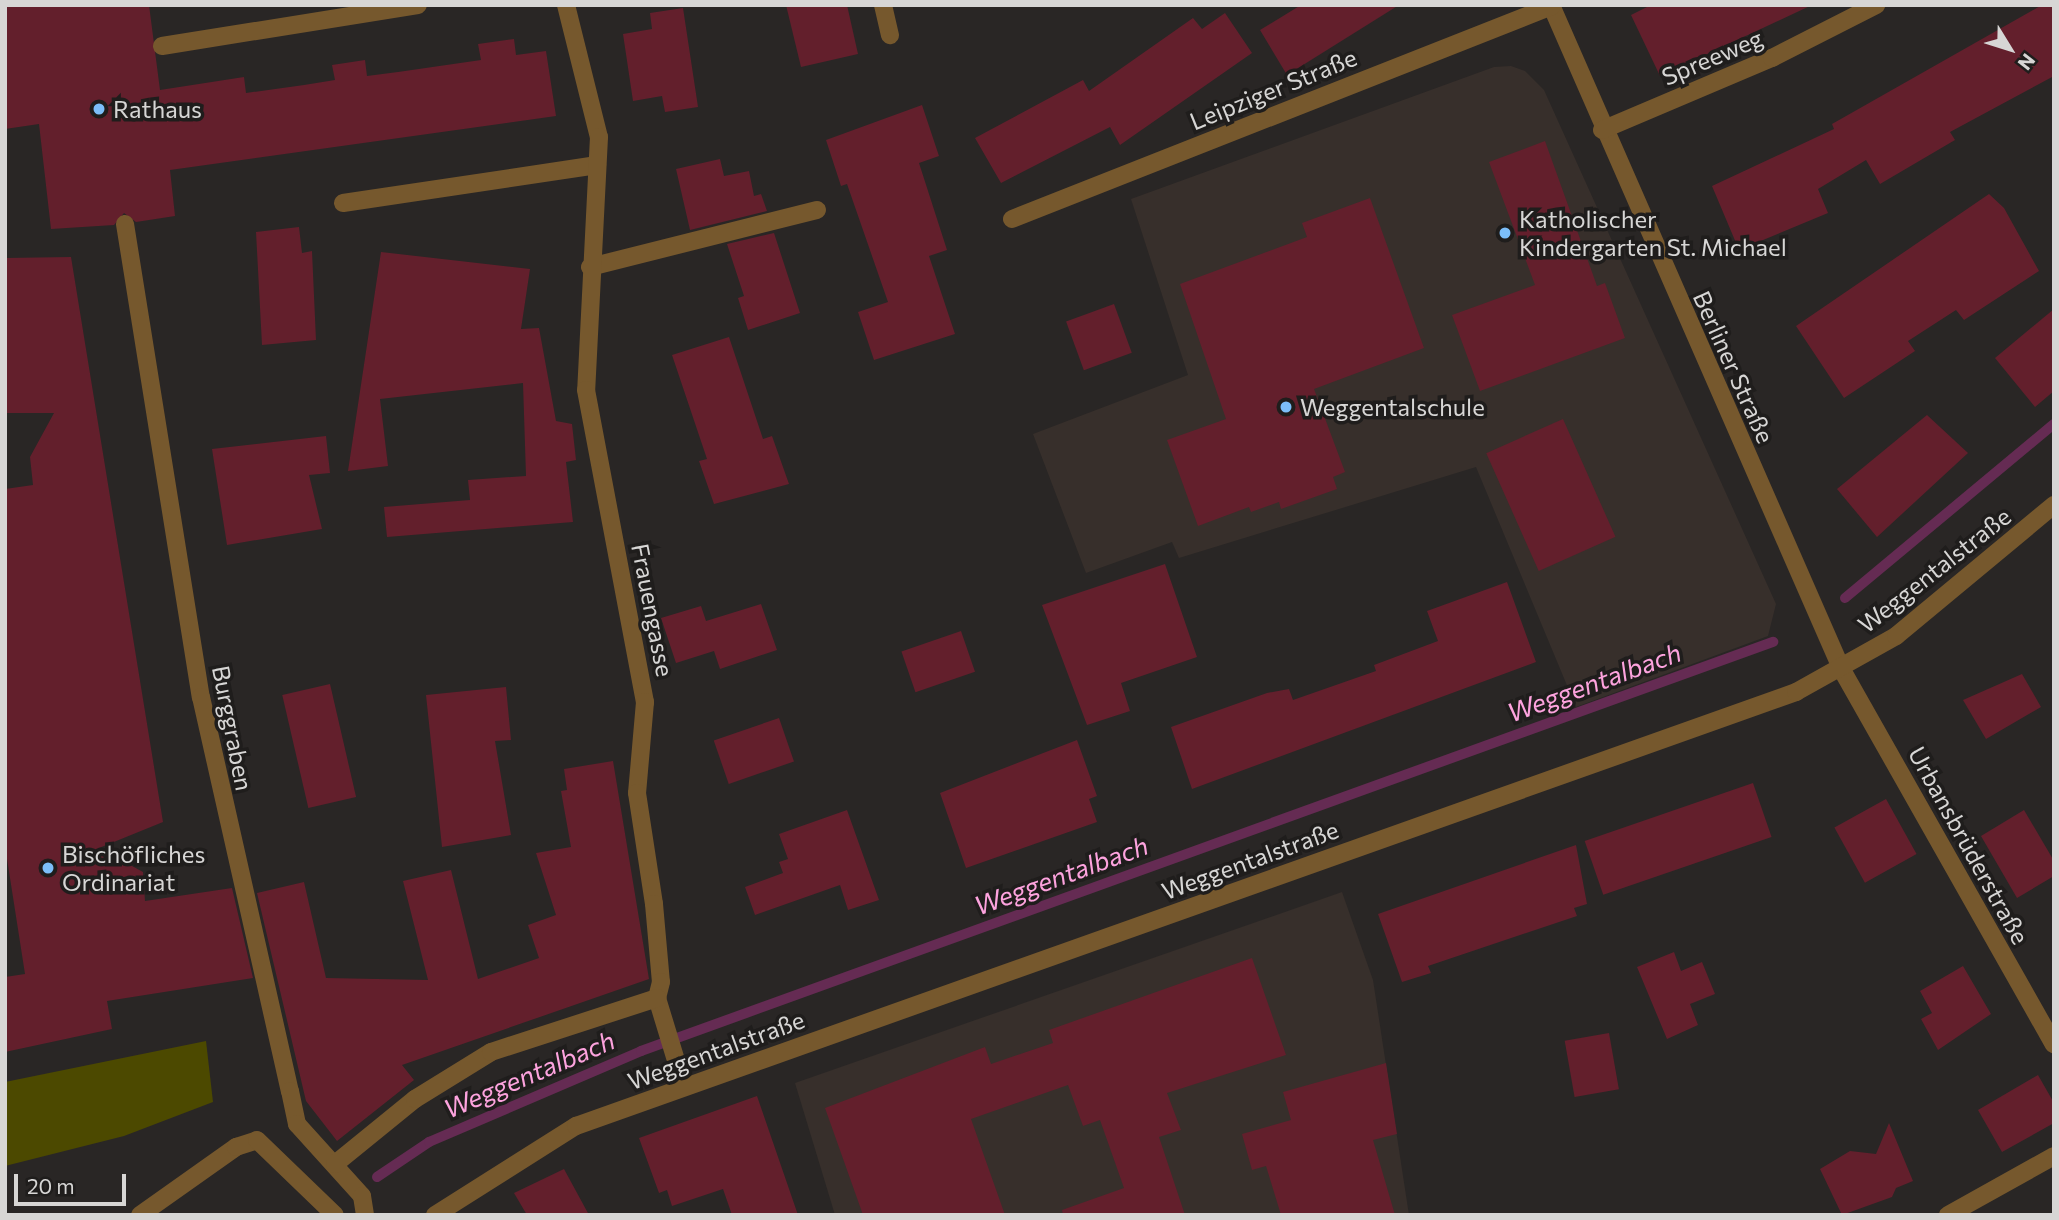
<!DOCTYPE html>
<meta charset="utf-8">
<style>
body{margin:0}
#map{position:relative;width:2059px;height:1220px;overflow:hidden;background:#292625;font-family:Commissioner,sans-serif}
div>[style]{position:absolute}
.built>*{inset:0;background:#372f2b}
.green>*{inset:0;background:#4c4900}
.stream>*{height:10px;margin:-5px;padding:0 5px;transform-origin:5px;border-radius:5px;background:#652b53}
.building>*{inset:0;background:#631f2c;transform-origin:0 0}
.lane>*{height:18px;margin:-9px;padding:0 9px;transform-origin:9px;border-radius:9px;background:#76582d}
.street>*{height:18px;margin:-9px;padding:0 9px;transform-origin:9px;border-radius:9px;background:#76582d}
.dots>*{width:19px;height:19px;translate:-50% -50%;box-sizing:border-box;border:4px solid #1f1d1c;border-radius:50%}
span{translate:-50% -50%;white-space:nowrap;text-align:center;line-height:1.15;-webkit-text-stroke:7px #1f1d1c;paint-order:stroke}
.street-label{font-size:24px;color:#d7d6d5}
.poi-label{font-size:24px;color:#d7d6d5}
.left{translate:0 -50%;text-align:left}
.water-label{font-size:26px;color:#fda3de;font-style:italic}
.frame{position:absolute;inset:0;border:7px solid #d7d6d5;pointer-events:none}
.north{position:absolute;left:1975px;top:14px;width:70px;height:70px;-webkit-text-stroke:5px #1f1d1c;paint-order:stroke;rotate:128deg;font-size:19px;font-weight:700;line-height:28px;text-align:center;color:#d7d6d5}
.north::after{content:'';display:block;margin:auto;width:24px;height:32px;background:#d7d6d5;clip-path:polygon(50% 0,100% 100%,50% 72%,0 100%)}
.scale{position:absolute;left:14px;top:1174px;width:112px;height:32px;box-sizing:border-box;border:4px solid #d7d6d5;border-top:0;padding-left:9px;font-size:21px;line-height:24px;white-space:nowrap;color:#d7d6d5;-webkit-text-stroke:5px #1f1d1c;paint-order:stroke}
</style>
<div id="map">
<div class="built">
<i style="clip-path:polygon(1511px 66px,1525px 71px,1544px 90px,1776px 604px,1768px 636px,1576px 707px,1476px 467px,1179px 558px,1172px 542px,1086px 573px,1033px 434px,1188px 375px,1131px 199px,1494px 67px)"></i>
<i style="clip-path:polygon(1342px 892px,1373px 980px,1409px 1215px,835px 1215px,795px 1083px)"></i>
</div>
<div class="green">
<i style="clip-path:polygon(206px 1041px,213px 1102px,124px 1136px,5px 1166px,5px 1082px)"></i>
</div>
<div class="stream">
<i style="left:1845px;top:598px;width:272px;rotate:-39.8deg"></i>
<i style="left:377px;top:1177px;width:63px;rotate:-33.9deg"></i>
<i style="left:429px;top:1142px;width:231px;rotate:-23.2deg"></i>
<i style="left:641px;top:1051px;width:1204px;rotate:-19.87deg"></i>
</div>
<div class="building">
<i style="clip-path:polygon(5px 5px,149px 5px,160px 90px,244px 77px,246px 93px,304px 85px,335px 80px,332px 65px,365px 60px,367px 76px,398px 72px,481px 60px,478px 44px,514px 39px,516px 55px,546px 51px,556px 116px,170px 170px,175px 216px,136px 222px,124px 213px,114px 225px,51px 229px,39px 124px,5px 129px)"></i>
<i style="clip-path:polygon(786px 5px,847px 5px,858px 54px,801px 67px)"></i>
<i style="clip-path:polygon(1301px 5px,1399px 5px,1287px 75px,1260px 30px)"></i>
<i style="clip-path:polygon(1651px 5px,1812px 5px,1660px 76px,1631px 15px)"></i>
<i style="clip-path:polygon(2042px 5px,2054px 5px,2054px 76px,1950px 132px,1955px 140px,1880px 184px,1866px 160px,1818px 189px,1828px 213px,1739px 250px,1712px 186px,1834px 129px,1832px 124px)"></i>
<i style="clip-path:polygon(683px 8px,698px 107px,665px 112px,662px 96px,633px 101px,623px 34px,652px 29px,650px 13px)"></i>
<i style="clip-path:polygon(1225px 13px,1252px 53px,1120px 145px,1110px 127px,1001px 183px,975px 138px,1083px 80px,1089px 91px,1193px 18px,1202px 29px)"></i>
<i style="clip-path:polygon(922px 105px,939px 156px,919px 163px,947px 250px,929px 256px,955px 334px,874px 360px,858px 312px,888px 302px,847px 184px,841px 186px,826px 140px)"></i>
<i style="clip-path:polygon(1545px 141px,1597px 286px,1605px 283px,1625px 338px,1480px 391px,1452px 315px,1535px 285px,1489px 162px)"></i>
<i style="clip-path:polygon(720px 159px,724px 176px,749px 171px,754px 196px,761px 194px,767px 211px,690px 230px,676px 169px)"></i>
<i style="clip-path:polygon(1989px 194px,2004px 208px,2039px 271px,1964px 320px,1956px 310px,1908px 341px,1915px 351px,1844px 398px,1796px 326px)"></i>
<i style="clip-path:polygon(1370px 198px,1424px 348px,1314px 389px,1345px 472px,1333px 477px,1337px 489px,1281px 509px,1279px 502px,1251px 512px,1249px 507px,1198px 526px,1167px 440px,1226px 419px,1180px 284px,1307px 237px,1302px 223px)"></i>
<i style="clip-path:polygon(299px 227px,302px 253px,312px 251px,316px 340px,262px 345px,256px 232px)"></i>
<i style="clip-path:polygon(774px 233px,800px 313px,748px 330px,738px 298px,744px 296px,727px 244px)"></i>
<i style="clip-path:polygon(381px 252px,530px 269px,521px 329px,539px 328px,556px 421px,572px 424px,576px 460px,566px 462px,573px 522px,387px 537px,384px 507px,470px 500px,468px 480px,526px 476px,523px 383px,380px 399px,388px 466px,348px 471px)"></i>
<i style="clip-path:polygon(71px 257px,163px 822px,99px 848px,143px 872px,145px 901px,232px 888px,253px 978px,107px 1001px,112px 1029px,5px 1052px,5px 977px,25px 974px,5px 846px,5px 489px,33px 485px,30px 457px,54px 413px,5px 413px,5px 258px)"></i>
<i style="left:1114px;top:304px;width:52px;height:51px;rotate:70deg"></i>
<i style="clip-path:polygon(2054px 309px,2054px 391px,2035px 407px,1995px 358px)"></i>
<i style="clip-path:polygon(729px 337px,763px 439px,772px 436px,789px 484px,714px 504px,699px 461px,707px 459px,672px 355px)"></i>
<i style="clip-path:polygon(1927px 415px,1968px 453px,1877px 537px,1837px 489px)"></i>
<i style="left:1563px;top:419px;width:129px;height:84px;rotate:66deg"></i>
<i style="clip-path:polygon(326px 436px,330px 473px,309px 475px,322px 529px,227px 545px,212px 449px)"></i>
<i style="clip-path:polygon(1165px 564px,1197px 657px,1121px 683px,1130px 711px,1087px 725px,1042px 605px)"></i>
<i style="clip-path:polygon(1507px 582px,1536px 662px,1192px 789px,1171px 727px,1267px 693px,1289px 689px,1293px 700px,1376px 671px,1374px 665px,1438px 641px,1427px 611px)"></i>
<i style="clip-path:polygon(761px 604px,777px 650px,720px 669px,714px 651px,676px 663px,661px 618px,701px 606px,706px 621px)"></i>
<i style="left:961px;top:631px;width:43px;height:63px;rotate:71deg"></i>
<i style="clip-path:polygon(2022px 674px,2041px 707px,1986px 739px,1963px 700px)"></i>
<i style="left:330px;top:684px;width:116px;height:49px;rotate:77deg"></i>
<i style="clip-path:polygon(506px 687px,511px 740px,495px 741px,511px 835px,442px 847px,426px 695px)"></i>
<i style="left:779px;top:718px;width:46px;height:69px;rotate:71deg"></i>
<i style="clip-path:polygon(1077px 740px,1097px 796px,1089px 799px,1097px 822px,966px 868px,940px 793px)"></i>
<i style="clip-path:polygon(613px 761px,649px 979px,402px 1065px,414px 1080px,337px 1141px,306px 1101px,257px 893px,304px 882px,326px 978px,428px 980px,403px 881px,451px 870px,478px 979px,539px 958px,528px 925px,556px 915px,536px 853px,571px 847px,561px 791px,567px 790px,564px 769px)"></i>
<i style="left:1753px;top:783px;width:57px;height:178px;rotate:71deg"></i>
<i style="left:1886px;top:799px;width:63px;height:59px;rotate:61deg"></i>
<i style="clip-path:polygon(847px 810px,879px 900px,848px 910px,840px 885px,755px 915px,745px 887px,783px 873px,779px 862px,788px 859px,779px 834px)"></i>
<i style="clip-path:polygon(2024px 810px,2054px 861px,2054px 876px,2017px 898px,1981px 836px)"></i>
<i style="clip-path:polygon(1576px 845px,1587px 904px,1574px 908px,1577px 916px,1428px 966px,1431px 973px,1402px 982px,1378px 914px)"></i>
<i style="clip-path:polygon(1674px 952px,1681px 971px,1702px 962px,1715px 994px,1690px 1004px,1698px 1025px,1667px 1039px,1637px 967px)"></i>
<i style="clip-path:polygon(1252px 958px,1286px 1055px,1167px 1093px,1181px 1130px,1159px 1137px,1185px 1215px,1063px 1215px,1062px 1210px,1124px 1188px,1100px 1120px,1083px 1126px,1068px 1085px,971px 1119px,1005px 1215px,863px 1215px,825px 1108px,985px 1047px,991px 1064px,1053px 1043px,1049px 1030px)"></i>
<i style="clip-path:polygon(1963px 966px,1991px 1014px,1938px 1050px,1921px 1019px,1932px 1013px,1920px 991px)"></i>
<i style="left:1609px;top:1033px;width:57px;height:45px;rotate:80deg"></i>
<i style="clip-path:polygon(1386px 1063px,1397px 1134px,1373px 1140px,1395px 1215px,1281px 1215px,1266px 1166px,1252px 1170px,1242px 1134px,1291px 1120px,1283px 1092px)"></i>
<i style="clip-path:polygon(2038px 1075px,2054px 1103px,2054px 1123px,2002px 1152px,1978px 1110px)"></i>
<i style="clip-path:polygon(757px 1096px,798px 1215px,732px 1215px,723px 1189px,672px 1206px,667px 1190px,659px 1193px,639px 1138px)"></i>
<i style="clip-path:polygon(1889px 1123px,1913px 1181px,1896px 1188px,1892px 1197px,1842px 1215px,1820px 1169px,1850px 1151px,1876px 1154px)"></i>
<i style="clip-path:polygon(564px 1169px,589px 1215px,527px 1215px,514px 1193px)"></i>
</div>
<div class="lane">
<i style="left:343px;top:203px;width:257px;rotate:-8.5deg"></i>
<i style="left:590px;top:267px;width:234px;rotate:-14.1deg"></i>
<i style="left:140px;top:1215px;width:118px;rotate:-35.3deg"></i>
<i style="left:236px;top:1147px;width:22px;rotate:-18deg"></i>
<i style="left:257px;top:1140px;width:108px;rotate:43.9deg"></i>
</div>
<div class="street">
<i style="left:566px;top:5px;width:136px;rotate:76deg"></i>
<i style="left:599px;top:137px;width:253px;rotate:92.9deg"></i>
<i style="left:586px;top:390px;width:318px;rotate:79.3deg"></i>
<i style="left:645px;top:702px;width:91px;rotate:95deg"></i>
<i style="left:637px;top:793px;width:112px;rotate:81.3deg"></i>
<i style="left:654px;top:904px;width:78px;rotate:84.9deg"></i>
<i style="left:661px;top:982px;width:16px;rotate:104deg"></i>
<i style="left:657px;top:998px;width:93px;rotate:73.1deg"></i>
<i style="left:883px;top:5px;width:31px;rotate:77deg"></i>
<i style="left:1551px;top:5px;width:726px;rotate:66.37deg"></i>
<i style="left:1842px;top:670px;width:430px;rotate:60.5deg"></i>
<i style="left:162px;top:46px;width:259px;rotate:-9.1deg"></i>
<i style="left:1602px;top:130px;width:185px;rotate:-23deg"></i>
<i style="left:1772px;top:58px;width:117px;rotate:-27deg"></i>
<i style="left:1012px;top:219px;width:580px;rotate:-21.53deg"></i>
<i style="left:125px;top:224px;width:479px;rotate:80.9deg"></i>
<i style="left:201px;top:697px;width:404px;rotate:77.3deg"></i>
<i style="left:290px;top:1091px;width:34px;rotate:78deg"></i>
<i style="left:297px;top:1124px;width:97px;rotate:47.9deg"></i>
<i style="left:362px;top:1196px;width:19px;rotate:81deg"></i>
<i style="left:335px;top:1164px;width:103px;rotate:-39.1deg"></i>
<i style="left:415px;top:1099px;width:89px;rotate:-31.7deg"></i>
<i style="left:491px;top:1052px;width:175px;rotate:-18deg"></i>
<i style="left:435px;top:1215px;width:167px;rotate:-32.3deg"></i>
<i style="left:576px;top:1126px;width:1295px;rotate:-19.58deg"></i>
<i style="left:1796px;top:692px;width:115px;rotate:-29.2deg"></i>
<i style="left:1896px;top:636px;width:205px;rotate:-39.7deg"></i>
<i style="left:1948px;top:1215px;width:121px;rotate:-29.1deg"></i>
</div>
<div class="dots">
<i style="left:99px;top:109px;background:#7cbef9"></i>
<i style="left:1505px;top:233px;background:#7cbef9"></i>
<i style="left:1286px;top:407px;background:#7cbef9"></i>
<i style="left:48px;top:868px;background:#7cbef9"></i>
</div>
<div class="street-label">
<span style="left:1712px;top:57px;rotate:-23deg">Spreeweg</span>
<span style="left:1273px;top:89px;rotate:-22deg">Leipziger Straße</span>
<span style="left:1734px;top:367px;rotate:66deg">Berliner Straße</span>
<span style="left:1934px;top:570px;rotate:-38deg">Weggentalstraße</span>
<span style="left:653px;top:610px;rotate:79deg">Frauengasse</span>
<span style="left:233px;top:728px;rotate:79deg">Burggraben</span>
<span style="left:1969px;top:845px;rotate:61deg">Urbansbrüderstraße</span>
<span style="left:1250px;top:860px;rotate:-20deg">Weggentalstraße</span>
<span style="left:716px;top:1050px;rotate:-20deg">Weggentalstraße</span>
</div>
<div class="poi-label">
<span class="left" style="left:113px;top:109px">Rathaus</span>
<span class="left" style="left:1519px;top:233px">Katholischer<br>Kindergarten St. Michael</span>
<span class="left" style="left:1300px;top:407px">Weggentalschule</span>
<span class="left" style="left:62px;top:868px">Bischöfliches<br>Ordinariat</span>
</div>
<div class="water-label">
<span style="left:1594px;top:682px;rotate:-20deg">Weggentalbach</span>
<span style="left:1061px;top:875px;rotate:-20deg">Weggentalbach</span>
<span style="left:529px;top:1074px;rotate:-23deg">Weggentalbach</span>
</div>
<div class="frame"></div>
<div class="north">N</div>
<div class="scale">20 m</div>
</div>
